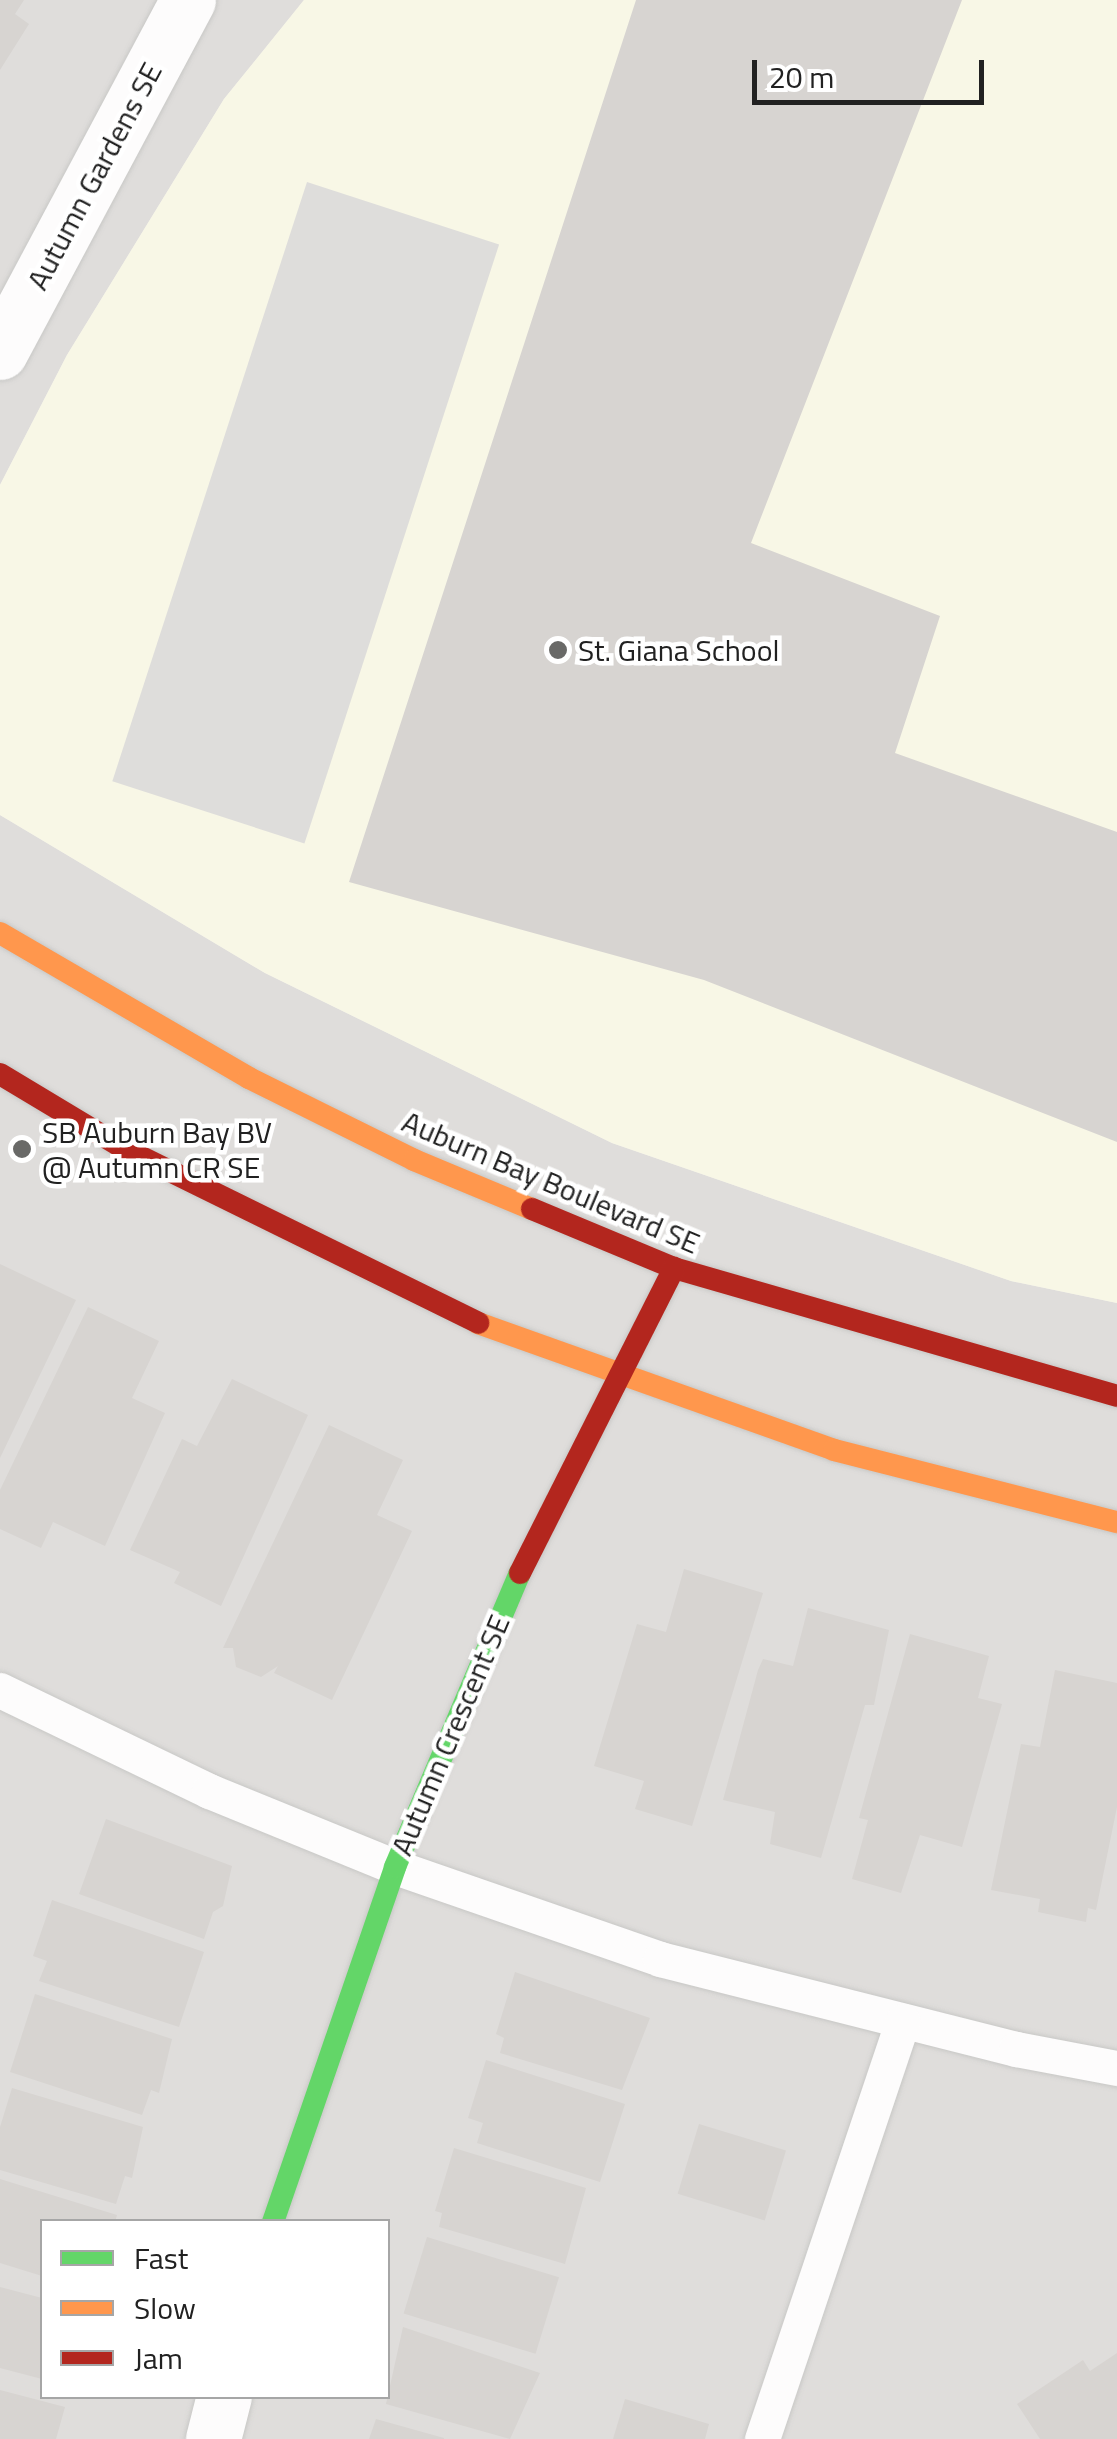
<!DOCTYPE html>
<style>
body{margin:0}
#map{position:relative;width:1117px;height:2439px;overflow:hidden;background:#f0eeea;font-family:"Titillium Web",sans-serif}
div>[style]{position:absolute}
.residential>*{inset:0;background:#dfdddb}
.education>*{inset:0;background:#f8f7e6}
.religious>*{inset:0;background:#dedddb;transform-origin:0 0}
.building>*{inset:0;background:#d7d4d1;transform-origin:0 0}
.roads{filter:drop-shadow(0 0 2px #c8c8c6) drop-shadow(0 0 2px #c8c8c6)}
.lane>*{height:35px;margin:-17.5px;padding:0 17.5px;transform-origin:17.5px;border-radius:17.5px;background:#fdfcfc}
.street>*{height:55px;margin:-27.5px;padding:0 27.5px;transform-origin:27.5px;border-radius:27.5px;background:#fdfcfc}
.fast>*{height:22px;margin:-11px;padding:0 11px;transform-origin:11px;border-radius:11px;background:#63d668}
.slow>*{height:22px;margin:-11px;padding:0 11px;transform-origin:11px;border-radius:11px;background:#ff974d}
.jam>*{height:22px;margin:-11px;padding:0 11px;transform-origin:11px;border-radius:11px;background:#b3261e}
.dots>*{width:28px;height:28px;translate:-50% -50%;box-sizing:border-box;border:5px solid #fff;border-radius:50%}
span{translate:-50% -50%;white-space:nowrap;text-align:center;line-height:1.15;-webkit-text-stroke:9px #fff;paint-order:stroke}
.street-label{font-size:30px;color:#212121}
.poi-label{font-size:30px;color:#212121}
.left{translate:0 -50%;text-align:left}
.legend{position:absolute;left:40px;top:2219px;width:350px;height:180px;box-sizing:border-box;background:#fff;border:2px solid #a6a6a6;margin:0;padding:12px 18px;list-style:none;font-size:30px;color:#212121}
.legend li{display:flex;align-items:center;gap:20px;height:50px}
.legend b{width:50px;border:2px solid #a6a6a6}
.scale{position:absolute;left:752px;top:60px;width:232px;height:45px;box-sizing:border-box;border:5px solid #212121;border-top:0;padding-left:12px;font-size:30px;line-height:35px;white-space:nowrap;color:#212121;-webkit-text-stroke:8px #fff;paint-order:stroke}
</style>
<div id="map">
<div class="residential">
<i style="clip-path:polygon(0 0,304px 0,224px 99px,67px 355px,0 485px)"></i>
<i style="clip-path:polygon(evenodd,0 815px,265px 973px,612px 1143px,1011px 1281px,1117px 1303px,1117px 2439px,0 2439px,0 815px,42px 2222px,388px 2222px,388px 2396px,42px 2396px,42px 2222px)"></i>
</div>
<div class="education">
<i style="clip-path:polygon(304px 0,1117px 0,1117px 1303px,1011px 1281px,612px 1143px,265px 973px,0 815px,0 485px,67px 355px,224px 99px)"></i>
</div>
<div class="religious">
<i style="left:307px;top:182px;width:202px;height:630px;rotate:18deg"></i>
</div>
<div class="building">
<i style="clip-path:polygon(0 0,24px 0,15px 14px,29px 24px,0 70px)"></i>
<i style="clip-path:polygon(636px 0,962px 0,751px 543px,940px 616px,895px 753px,1117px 832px,1117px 1142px,704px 980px,349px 882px)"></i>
<i style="clip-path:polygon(0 1264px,76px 1300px,0 1458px)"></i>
<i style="clip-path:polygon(88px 1307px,159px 1341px,132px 1398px,165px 1413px,105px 1546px,53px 1522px,41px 1548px,0 1529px,0 1490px)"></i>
<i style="clip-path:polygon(232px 1379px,308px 1415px,221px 1606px,174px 1583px,180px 1572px,130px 1550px,182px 1439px,197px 1446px)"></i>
<i style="clip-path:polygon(329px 1425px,403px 1460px,377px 1515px,412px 1531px,332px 1700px,274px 1673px,278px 1666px,261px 1677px,236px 1667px,233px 1648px,223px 1648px)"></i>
<i style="clip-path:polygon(684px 1569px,763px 1593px,692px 1826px,635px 1809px,644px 1781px,594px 1766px,637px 1624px,666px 1632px)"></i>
<i style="clip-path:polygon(808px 1608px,889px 1630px,874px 1705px,865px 1705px,821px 1858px,770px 1844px,775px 1812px,723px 1800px,758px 1670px,763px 1659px,793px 1666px)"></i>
<i style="clip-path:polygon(910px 1634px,989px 1656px,978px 1698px,1002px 1704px,962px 1847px,920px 1835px,901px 1893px,852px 1879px,868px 1820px,859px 1818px)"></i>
<i style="clip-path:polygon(1055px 1670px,1117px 1683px,1117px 1807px,1096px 1910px,1088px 1908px,1086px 1922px,1038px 1912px,1040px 1899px,991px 1890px,1021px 1744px,1040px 1747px)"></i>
<i style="clip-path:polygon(106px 1819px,232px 1866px,223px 1906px,213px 1912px,204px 1939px,79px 1894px)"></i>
<i style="clip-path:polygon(52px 1900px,204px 1952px,179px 2027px,39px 1981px,47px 1961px,33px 1956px)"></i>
<i style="clip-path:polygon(515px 1972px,650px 2018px,622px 2090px,500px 2053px,504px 2038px,496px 2034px)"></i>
<i style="clip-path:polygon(35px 1994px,172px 2039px,159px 2093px,151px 2090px,142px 2115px,10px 2072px)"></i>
<i style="clip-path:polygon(486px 2060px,625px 2104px,600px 2182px,477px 2143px,483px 2123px,468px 2118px)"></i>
<i style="clip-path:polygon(12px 2088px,143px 2127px,132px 2178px,125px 2176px,116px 2204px,0 2170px,0 2127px)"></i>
<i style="left:699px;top:2124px;width:91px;height:73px;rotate:17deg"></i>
<i style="clip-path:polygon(454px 2148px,586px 2188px,565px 2264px,439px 2227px,442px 2213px,435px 2211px)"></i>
<i style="clip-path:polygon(0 2179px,117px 2215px,115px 2222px,42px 2222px,42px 2276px,0 2263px)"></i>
<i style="left:427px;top:2237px;width:138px;height:80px;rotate:17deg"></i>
<i style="clip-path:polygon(0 2287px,42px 2298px,42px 2379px,0 2368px)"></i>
<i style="clip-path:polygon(403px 2327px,540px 2373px,510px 2439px,386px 2404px)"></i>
<i style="clip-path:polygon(1117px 2353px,1117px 2439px,1040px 2439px,1017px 2404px,1083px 2360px,1090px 2371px)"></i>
<i style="clip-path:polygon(0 2390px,65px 2407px,56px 2439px,0 2439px)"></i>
<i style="clip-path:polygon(625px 2399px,709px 2424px,705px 2439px,613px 2439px)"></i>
<i style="clip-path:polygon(376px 2419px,444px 2438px,444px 2439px,369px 2439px)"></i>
</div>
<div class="roads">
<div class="lane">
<i style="left:0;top:1690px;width:232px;rotate:25.8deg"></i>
<i style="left:209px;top:1791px;width:201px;rotate:22.2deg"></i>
<i style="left:395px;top:1867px;width:281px;rotate:19.1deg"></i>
<i style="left:660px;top:1959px;width:367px;rotate:14.2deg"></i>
<i style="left:1016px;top:2049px;width:103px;rotate:10.7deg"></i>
<i style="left:762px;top:2439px;width:441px;rotate:-71.4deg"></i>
</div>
<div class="street">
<i style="left:0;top:352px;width:399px;rotate:-61.9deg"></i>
<i style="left:213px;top:2439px;width:44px;rotate:-75.7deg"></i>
</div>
<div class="fast">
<i style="left:273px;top:2222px;width:375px;rotate:-71deg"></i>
<i style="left:395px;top:1867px;width:319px;rotate:-67deg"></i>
</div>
<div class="slow">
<i style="left:0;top:933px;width:288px;rotate:30.2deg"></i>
<i style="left:249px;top:1078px;width:184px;rotate:26.4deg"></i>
<i style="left:414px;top:1160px;width:128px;rotate:22.6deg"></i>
<i style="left:478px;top:1323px;width:378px;rotate:19.6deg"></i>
<i style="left:834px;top:1450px;width:292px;rotate:14.3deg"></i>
</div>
<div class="jam">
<i style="left:0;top:1074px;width:144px;rotate:31deg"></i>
<i style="left:123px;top:1148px;width:396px;rotate:26.2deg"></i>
<i style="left:532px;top:1209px;width:154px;rotate:22.6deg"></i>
<i style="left:674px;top:1268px;width:461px;rotate:16.1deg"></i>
<i style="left:520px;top:1573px;width:342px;rotate:-63.2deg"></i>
</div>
</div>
<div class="dots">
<i style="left:558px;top:650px;background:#696967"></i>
<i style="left:22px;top:1149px;background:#696967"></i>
</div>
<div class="street-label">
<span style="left:94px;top:176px;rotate:-62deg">Autumn Gardens SE</span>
<span style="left:551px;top:1182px;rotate:23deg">Auburn Bay Boulevard SE</span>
<span style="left:450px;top:1735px;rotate:-67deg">Autumn Crescent SE</span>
</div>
<div class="poi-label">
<span class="left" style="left:578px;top:650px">St. Giana School</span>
<span class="left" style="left:42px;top:1149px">SB Auburn Bay BV<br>@ Autumn CR SE</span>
</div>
<ul class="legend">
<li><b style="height:12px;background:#63d668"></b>Fast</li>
<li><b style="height:12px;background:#ff974d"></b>Slow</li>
<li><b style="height:12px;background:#b3261e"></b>Jam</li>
</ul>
<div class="scale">20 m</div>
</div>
